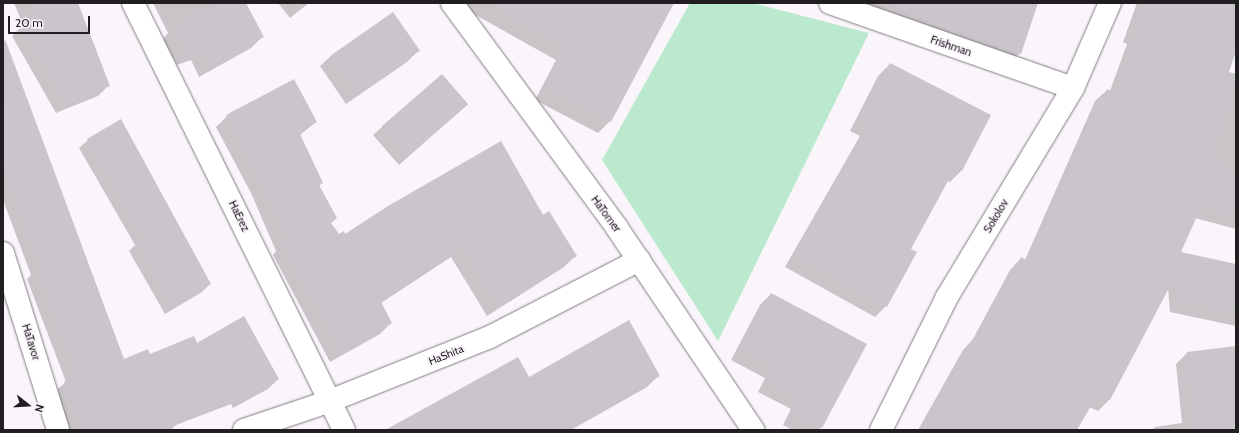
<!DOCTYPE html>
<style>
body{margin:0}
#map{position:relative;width:1239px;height:433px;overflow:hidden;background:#faf5fb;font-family:Cabin,sans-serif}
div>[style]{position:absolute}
.green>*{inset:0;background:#bbe9ce}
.shadow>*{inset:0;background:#0003}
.building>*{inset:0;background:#c9c5ca;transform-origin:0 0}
.roads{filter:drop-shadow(0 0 1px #807c81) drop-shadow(0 0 1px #807c81)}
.street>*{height:22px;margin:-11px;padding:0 11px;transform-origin:11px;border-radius:11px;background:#fff}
.secondary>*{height:22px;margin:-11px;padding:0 11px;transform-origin:11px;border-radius:11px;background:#fff}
span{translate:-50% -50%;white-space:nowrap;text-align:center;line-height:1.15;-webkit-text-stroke:3.5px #faf5fb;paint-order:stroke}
.street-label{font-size:11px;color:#201e20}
.frame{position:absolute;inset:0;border:4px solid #201e20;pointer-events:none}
.north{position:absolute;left:8px;top:385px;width:40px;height:40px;-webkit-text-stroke:3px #faf5fb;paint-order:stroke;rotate:107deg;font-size:11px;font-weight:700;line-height:16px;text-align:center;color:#201e20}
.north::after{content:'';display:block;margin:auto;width:14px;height:18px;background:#201e20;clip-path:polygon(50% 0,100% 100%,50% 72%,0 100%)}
.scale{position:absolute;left:8px;top:16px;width:82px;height:18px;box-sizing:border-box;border:2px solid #201e20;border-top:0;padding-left:5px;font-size:12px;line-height:14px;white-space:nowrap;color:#201e20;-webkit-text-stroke:3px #faf5fb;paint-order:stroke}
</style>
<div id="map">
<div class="green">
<i style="clip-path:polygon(690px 3px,752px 3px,869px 33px,718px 341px,602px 160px)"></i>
</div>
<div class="shadow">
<i style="clip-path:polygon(14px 3px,77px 3px,109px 85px,98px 96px,56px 113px,12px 36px,23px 25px)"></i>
<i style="clip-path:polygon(153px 3px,245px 3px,263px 36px,251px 48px,199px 77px,191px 60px,177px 65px,163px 39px,168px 33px)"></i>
<i style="clip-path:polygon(278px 3px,309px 3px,290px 18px)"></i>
<i style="clip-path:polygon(454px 3px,673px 3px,610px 121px,598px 133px,535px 100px,556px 60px)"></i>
<i style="clip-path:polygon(841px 3px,1037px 3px,1020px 53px,1008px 65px)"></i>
<i style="clip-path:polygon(1137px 3px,1236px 3px,1236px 48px,1228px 73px,1236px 76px,1236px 229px,1195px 218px,1180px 253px,1236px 265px,1236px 326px,1170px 312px,1168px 288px,1109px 400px,1098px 411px,1089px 407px,1076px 430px,918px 430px,963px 350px,973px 339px,1010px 270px,1021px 258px,1025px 260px,1095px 101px,1107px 90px,1110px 91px,1127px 44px,1123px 42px)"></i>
<i style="clip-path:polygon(3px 37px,123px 360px,197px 345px,278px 379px,268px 389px,233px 408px,231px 404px,176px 425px,171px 430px,69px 430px,54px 392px,66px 382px,27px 279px,31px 275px,3px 200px)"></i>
<i style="clip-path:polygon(418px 51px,407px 62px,346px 104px,320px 66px,332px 55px)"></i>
<i style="clip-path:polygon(890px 64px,989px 115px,961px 171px,950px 182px,947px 181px,909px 249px,886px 306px,875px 317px,785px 267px,860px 136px,850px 131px,878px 76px)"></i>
<i style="clip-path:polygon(467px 104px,399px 165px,373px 135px,382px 127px)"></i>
<i style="clip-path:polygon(227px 116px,316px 122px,300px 135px,322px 183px,319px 186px,330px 224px,338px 235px,542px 217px,575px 256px,564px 267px,487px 316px,451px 257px,381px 303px,391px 323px,380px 334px,330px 362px,273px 255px,276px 251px,251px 193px,216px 127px)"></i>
<i style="clip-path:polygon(88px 140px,210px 284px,202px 292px,165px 314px,129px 251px,135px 245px,79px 148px)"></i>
<i style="clip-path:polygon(771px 294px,866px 344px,819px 430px,793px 430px,783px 425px,791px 409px,758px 392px,765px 378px,731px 360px,760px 305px)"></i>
<i style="clip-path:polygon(1236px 347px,1236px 430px,1152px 430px,1155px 427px,1182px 423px,1176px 364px,1187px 353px)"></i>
<i style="clip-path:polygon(659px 375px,647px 387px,571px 430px,387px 430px,529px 378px)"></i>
</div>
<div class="building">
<i style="clip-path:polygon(29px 3px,78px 3px,110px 86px,67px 103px,22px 25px,36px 19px)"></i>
<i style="clip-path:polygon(217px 3px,246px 3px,264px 37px,210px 66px,202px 49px,189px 54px,174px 26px)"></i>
<i style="clip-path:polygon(489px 3px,674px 3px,611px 122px,547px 87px,568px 47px)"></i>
<i style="clip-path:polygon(886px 3px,1038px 3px,1021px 54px,886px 6px)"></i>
<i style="clip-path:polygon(1144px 3px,1236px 3px,1236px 51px,1229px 72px,1236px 74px,1236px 83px,1209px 162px,1236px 169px,1236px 215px,1202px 205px,1181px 252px,1236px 264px,1236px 312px,1181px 301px,1178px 271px,1110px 400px,1098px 394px,1077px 430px,923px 430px,974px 337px,978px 339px,1021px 257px,1030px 262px,1107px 89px,1117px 93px,1138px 32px,1134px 31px)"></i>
<i style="left:393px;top:12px;width:47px;height:75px;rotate:55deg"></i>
<i style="clip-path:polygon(5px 39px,124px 359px,148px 349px,150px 354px,194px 336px,197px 343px,244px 316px,279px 379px,244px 399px,241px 394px,175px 420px,177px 425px,165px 430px,82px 430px,64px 382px,78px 376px,37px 268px,41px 266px,3px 166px)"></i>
<i style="clip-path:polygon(890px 63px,991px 115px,962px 171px,955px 168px,911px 249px,917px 252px,887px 307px,795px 255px,871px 125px,861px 120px)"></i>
<i style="left:442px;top:74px;width:40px;height:80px;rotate:49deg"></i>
<i style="clip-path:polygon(294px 79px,317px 122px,299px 132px,323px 183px,319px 185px,337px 218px,331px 223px,339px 234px,344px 231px,345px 234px,388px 206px,501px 141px,543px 215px,549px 211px,577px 256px,499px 306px,462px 247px,380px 300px,392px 323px,341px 351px,284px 243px,288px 241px,262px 182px,226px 115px)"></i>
<i style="clip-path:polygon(121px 119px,211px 284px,174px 306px,137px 242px,144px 238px,87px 139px)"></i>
<i style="clip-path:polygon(771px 293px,867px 344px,822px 428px,793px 413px,801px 397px,769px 380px,776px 366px,742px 348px)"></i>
<i style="clip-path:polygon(629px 320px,660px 376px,564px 430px,385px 430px,518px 357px,529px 377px)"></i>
<i style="clip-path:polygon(1236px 346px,1236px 430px,1194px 430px,1187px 352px)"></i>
</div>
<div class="roads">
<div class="street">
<i style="left:133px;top:3px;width:476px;rotate:63.7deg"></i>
<i style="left:452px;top:3px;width:279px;rotate:53.7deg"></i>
<i style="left:617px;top:228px;width:244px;rotate:56deg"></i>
<i style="left:830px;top:3px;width:257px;rotate:19.3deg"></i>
<i style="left:3px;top:253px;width:185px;rotate:72.7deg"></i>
<i style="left:244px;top:430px;width:91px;rotate:-18.6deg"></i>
<i style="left:330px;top:401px;width:172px;rotate:-21.8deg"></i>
<i style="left:490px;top:337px;width:168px;rotate:-27.3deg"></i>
</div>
<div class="secondary">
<i style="left:881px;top:430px;width:148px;rotate:-63.6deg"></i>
<i style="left:947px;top:297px;width:244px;rotate:-58.9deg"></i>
<i style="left:1073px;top:88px;width:93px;rotate:-66.5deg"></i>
</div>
</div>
<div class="street-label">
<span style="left:951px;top:46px;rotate:19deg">Frishman</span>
<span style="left:606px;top:214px;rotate:54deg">HaTomer</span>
<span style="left:239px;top:216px;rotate:64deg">HaErez</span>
<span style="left:996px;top:216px;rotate:-59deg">Sokolov</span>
<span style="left:31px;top:342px;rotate:73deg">HaTavor</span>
<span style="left:446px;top:355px;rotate:-22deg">HaShita</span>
</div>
<div class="frame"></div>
<div class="north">N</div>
<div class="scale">20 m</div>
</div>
